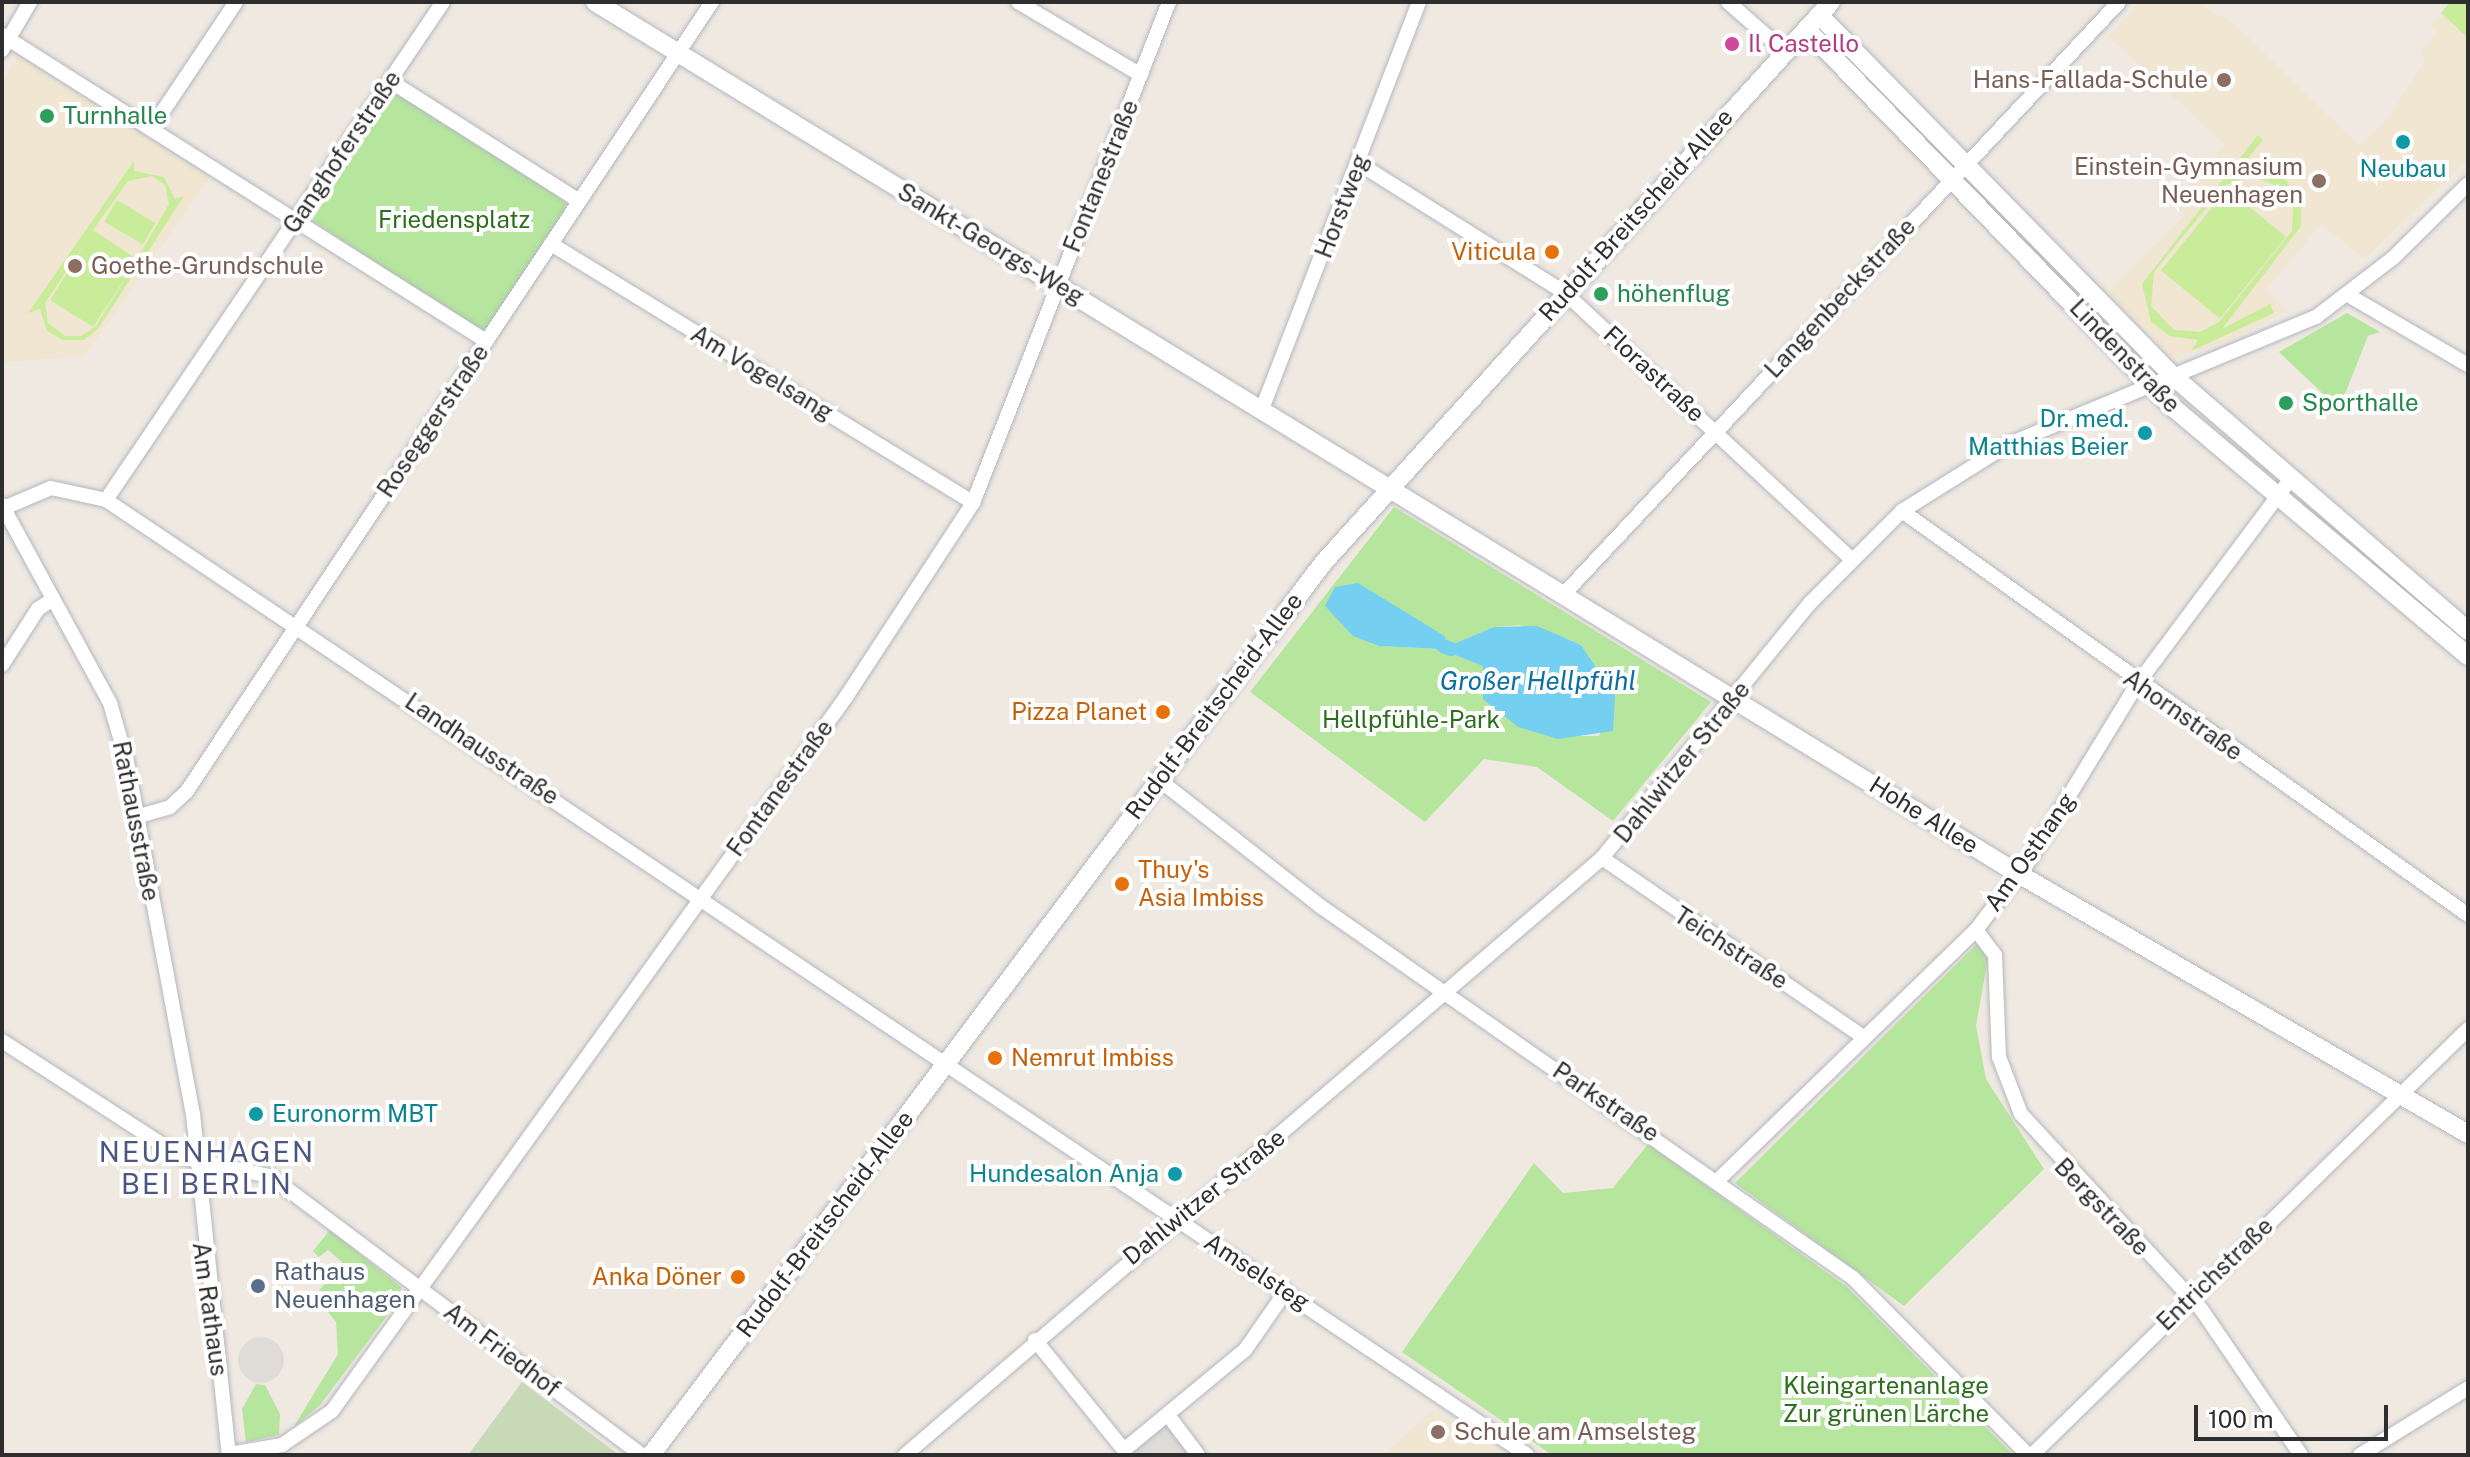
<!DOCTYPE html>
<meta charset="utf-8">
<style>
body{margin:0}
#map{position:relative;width:2470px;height:1457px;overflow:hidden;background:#efe9e1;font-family:"Public Sans",sans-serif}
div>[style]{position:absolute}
.education>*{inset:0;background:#f0e6d1}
.green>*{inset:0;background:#b6e59e}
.cemetery>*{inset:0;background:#c8d9b8}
.pitch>*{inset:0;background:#c9ec9a;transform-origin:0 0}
.plaza>*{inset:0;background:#dfdcd8}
.round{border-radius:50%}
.water>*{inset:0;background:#75cff0}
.canal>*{height:14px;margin:-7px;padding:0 7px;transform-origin:7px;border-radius:7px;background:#75cff0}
.roads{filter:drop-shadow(0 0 2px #b4b7c1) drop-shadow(0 0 2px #b4b7c1)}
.street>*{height:14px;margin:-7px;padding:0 7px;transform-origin:7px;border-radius:7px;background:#fff}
.secondary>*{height:18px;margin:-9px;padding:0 9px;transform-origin:9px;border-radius:9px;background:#fff}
.dots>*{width:22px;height:22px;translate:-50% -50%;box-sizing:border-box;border:4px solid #fff;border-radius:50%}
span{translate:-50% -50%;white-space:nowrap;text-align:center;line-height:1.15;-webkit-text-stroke:8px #fff;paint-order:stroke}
.hotel-label{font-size:24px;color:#b23c85}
.left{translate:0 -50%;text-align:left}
.education-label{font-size:24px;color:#785e54}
.right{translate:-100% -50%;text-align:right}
.leisure-label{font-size:24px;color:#27864d}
.street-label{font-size:24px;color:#2e2e2e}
.culture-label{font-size:24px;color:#0d838f}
.park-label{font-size:24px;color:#2c6e1b}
.food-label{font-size:24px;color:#c56008}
.service-label{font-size:24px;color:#4e5e75}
.water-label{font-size:26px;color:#0d6fa3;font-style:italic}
.quarter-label{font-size:28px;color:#4d5680;letter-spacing:2px}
.frame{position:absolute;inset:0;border:4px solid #2e2e2e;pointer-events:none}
.scale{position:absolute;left:2194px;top:1405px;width:194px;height:36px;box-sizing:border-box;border:4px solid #2e2e2e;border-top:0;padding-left:10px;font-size:24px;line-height:28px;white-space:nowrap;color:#2e2e2e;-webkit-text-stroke:6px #fff;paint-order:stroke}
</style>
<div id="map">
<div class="education">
<i style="clip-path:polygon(2140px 2px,2194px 2px,2234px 23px,2359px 146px,2389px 117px,2426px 59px,2420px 53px,2438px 33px,2431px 26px,2441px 13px,2468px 38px,2468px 160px,2364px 259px,2321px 224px,2266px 290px,2287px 310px,2239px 337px,2174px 358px,2108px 291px,2185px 215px,2172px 202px,2225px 145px,2108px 36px)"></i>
<i style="clip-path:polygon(18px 55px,211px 176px,85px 356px,2px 362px,2px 82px)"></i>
<i style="clip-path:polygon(1433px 1409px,1502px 1455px,1384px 1455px)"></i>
</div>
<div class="green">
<i style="clip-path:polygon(398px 93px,566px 201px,565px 215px,483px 333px,312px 221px,388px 96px)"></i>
<i style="clip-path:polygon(2347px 313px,2380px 332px,2368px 336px,2339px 409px,2279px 352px)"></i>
<i style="clip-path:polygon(evenodd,1394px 507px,1711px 702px,1613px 821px,1537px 767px,1484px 759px,1425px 822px,1250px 692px,1394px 507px,1396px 609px,1446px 637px,1441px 649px,1380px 646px,1396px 609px,1394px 507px,1520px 625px,1581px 645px,1615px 695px,1599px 736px,1581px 736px,1482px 690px,1484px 666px,1450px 653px,1452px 645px,1494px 627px,1520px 625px)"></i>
<i style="clip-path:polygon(1977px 944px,1988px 958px,1976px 1026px,1986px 1079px,2044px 1169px,1904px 1306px,1735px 1183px)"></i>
<i style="clip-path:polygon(1648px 1144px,1847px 1287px,2011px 1453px,1552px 1455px,1402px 1352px,1534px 1163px,1563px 1193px,1613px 1188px)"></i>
<i style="clip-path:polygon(330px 1230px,401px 1287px,401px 1297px,320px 1405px,293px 1428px,338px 1354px,336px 1322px,315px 1296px,342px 1262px,328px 1250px,319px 1257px,313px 1251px)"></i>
<i style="clip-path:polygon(256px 1384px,265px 1385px,280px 1414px,279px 1435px,246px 1442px,242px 1409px)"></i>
</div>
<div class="cemetery">
<i style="clip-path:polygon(522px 1382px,619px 1455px,468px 1455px)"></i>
</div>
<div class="pitch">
<i style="clip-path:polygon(2450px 2px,2468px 2px,2468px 38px,2441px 13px)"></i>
<i style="clip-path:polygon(evenodd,2258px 135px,2263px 140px,2239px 169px,2263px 168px,2286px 180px,2301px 203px,2301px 226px,2222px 329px,2270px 304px,2274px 313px,2191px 351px,2198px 340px,2170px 336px,2151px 322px,2142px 284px,2258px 135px,2250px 175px,2284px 189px,2293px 207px,2292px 231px,2219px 322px,2200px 332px,2174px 330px,2151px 306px,2154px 272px,2224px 186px,2250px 175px)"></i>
<i style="clip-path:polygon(evenodd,134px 161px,134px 171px,164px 177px,175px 199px,184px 196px,98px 329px,84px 340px,63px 340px,47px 331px,40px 309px,28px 313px,134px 161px,152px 176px,165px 185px,169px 204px,137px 259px,93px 230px,128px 181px,152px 176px,134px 161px,86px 242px,50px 300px,93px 327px,131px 269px,96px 326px,81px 336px,65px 336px,48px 323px,45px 303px,86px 242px)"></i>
<i style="left:2227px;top:189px;width:76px;height:105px;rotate:39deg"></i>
<i style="left:117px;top:200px;width:45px;height:25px;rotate:31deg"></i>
</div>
<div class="plaza">
<i class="round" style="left:238px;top:1337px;width:46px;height:46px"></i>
<i style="clip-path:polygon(1167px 1425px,1194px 1455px,1135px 1455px,1135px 1449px)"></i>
</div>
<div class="water">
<i style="clip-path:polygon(1358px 583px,1446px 637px,1441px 649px,1379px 646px,1353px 636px,1325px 606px,1335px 587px)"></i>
<i style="clip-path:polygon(1537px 626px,1581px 645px,1615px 695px,1613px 731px,1558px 739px,1518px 727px,1483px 699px,1483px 666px,1450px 653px,1451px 645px,1494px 627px)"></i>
</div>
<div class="canal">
<i style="left:1443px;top:646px;width:9px;rotate:21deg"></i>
</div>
<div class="roads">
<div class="street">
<i style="left:1018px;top:2px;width:143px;rotate:30.7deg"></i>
<i style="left:1728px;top:2px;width:76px;rotate:41.3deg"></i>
<i style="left:2px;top:35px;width:573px;rotate:32.3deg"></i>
<i style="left:2px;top:50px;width:56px;rotate:-59.7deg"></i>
<i style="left:390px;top:81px;width:224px;rotate:32.4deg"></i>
<i style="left:151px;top:129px;width:153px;rotate:-56.2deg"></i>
<i style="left:1358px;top:163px;width:244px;rotate:32.1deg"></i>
<i style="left:1565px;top:293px;width:389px;rotate:42.9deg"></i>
<i style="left:551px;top:244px;width:495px;rotate:31.5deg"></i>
<i style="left:2348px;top:295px;width:139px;rotate:30.3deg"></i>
<i style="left:1262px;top:409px;width:436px;rotate:-68.9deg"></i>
<i style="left:106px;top:500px;width:601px;rotate:-55.91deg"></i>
<i style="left:2px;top:505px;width:226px;rotate:61.4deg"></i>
<i style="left:110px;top:703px;width:61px;rotate:73.9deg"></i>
<i style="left:127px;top:762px;width:358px;rotate:79.4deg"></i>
<i style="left:193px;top:1114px;width:343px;rotate:84deg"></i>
<i style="left:4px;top:508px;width:51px;rotate:-23.1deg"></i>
<i style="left:51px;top:488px;width:56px;rotate:12.3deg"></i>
<i style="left:106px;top:500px;width:1712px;rotate:33.9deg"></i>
<i style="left:1902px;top:511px;width:695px;rotate:35.52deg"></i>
<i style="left:1563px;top:595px;width:813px;rotate:-46.84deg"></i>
<i style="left:2px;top:665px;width:67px;rotate:-57.3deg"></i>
<i style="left:38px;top:609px;width:18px;rotate:-34deg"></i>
<i style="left:1158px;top:779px;width:206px;rotate:38.1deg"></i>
<i style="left:1320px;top:906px;width:650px;rotate:34.91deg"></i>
<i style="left:1853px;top:1278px;width:249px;rotate:45.3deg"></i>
<i style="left:136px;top:817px;width:35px;rotate:-16deg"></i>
<i style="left:170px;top:807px;width:23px;rotate:-43deg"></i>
<i style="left:187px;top:791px;width:948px;rotate:-56.36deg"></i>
<i style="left:1602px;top:858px;width:315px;rotate:34.4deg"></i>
<i style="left:1976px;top:930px;width:31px;rotate:53deg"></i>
<i style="left:1995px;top:955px;width:102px;rotate:87.8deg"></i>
<i style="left:1999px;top:1057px;width:61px;rotate:68.9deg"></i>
<i style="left:2021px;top:1114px;width:265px;rotate:47.3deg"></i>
<i style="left:2201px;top:1309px;width:177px;rotate:55.6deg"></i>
<i style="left:2px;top:1041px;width:213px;rotate:32.9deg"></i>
<i style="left:181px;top:1157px;width:91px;rotate:12.1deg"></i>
<i style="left:270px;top:1176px;width:465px;rotate:36.9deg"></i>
<i style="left:1719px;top:1179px;width:358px;rotate:-44.1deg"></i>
<i style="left:1976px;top:930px;width:91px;rotate:-52.6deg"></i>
<i style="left:2031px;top:858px;width:205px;rotate:-58.6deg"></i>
<i style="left:2138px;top:683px;width:252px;rotate:-53.2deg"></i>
<i style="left:1035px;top:1340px;width:141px;rotate:51deg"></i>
<i style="left:1124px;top:1450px;width:157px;rotate:-39.6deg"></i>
<i style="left:1245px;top:1350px;width:72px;rotate:-55.2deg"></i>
<i style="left:1168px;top:1415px;width:50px;rotate:53.1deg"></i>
<i style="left:229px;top:1454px;width:54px;rotate:-9.6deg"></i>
<i style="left:282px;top:1445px;width:60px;rotate:-34.2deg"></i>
<i style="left:332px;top:1411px;width:880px;rotate:-54.25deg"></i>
<i style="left:846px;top:697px;width:232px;rotate:-56.8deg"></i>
<i style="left:973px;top:503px;width:538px;rotate:-68.63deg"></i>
<i style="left:905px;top:1455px;width:918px;rotate:-40.58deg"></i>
<i style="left:1602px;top:858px;width:329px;rotate:-50.8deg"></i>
<i style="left:1810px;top:603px;width:130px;rotate:-45deg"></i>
<i style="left:1902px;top:511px;width:126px;rotate:-32.1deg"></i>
<i style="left:2009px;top:444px;width:332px;rotate:-22.5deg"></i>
<i style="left:2316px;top:317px;width:97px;rotate:-37.5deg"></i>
<i style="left:2393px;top:258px;width:105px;rotate:-44.6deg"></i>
<i style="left:2032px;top:1455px;width:610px;rotate:-44.34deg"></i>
<i style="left:2360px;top:1455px;width:127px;rotate:-31.8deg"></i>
</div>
<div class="secondary">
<i style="left:595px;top:2px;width:1668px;rotate:31.49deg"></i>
<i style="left:2017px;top:873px;width:521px;rotate:30.06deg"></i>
<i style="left:1819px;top:15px;width:506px;rotate:45.56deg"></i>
<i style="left:2173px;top:376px;width:390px;rotate:40.8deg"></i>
<i style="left:1806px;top:29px;width:523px;rotate:45.93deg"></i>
<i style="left:2170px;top:405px;width:390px;rotate:40.1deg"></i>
<i style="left:651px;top:1455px;width:1118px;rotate:-53deg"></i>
<i style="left:1324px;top:562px;width:755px;rotate:-47.84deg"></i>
</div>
</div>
<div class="dots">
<i style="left:1732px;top:44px;background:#d1479c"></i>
<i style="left:2224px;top:80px;background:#8d6e63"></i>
<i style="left:47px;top:116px;background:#2e9e5b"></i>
<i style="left:2403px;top:142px;background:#0f9aa8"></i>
<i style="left:2319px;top:181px;background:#8d6e63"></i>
<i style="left:1552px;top:252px;background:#e8710a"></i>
<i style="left:75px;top:266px;background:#8d6e63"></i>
<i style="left:1601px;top:294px;background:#2e9e5b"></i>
<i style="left:2286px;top:403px;background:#2e9e5b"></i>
<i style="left:2145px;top:433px;background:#0f9aa8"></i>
<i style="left:1163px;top:712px;background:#e8710a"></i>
<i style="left:1122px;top:884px;background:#e8710a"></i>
<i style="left:995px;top:1058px;background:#e8710a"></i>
<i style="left:256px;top:1114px;background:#0f9aa8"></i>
<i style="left:1175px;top:1174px;background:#0f9aa8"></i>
<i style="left:738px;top:1277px;background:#e8710a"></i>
<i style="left:258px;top:1286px;background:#5c6f8a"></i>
<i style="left:1438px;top:1432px;background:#8d6e63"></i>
</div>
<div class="hotel-label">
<span class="left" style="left:1748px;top:44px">Il Castello</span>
</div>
<div class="education-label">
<span class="right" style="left:2208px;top:80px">Hans-Fallada-Schule</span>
<span class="right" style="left:2303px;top:181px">Einstein-Gymnasium<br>Neuenhagen</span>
<span class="left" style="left:91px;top:266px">Goethe-Grundschule</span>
<span class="left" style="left:1454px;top:1432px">Schule am Amselsteg</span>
</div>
<div class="leisure-label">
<span class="left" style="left:63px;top:116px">Turnhalle</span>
<span class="left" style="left:1617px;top:294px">höhenflug</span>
<span class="left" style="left:2302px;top:403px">Sporthalle</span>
</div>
<div class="street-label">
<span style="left:342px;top:152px;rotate:-56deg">Ganghoferstraße</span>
<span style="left:1101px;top:176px;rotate:-68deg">Fontanestraße</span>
<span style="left:1342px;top:206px;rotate:-69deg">Horstweg</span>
<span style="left:1636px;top:215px;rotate:-48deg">Rudolf-Breitscheid-Allee</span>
<span style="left:991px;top:244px;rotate:31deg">Sankt-Georgs-Weg</span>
<span style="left:1840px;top:298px;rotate:-47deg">Langenbeckstraße</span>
<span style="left:2125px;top:356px;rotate:46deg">Lindenstraße</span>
<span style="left:762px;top:373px;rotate:31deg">Am Vogelsang</span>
<span style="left:1654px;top:374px;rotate:43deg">Florastraße</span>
<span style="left:433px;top:421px;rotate:-56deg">Roseggerstraße</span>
<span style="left:1214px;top:706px;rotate:-53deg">Rudolf-Breitscheid-Allee</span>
<span style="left:2183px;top:715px;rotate:35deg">Ahornstraße</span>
<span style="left:482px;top:749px;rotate:34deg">Landhausstraße</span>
<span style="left:1682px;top:762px;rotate:-51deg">Dahlwitzer Straße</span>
<span style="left:780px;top:788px;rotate:-54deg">Fontanestraße</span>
<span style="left:1924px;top:815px;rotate:32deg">Hohe Allee</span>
<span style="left:136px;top:821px;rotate:79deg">Rathausstraße</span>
<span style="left:2030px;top:852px;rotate:-55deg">Am Osthang</span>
<span style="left:1731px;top:948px;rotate:33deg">Teichstraße</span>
<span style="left:1606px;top:1102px;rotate:34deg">Parkstraße</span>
<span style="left:1204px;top:1197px;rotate:-39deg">Dahlwitzer Straße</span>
<span style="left:2102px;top:1207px;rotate:46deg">Bergstraße</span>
<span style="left:825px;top:1224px;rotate:-53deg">Rudolf-Breitscheid-Allee</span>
<span style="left:1257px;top:1272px;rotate:33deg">Amselsteg</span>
<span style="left:2215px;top:1274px;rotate:-44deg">Entrichstraße</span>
<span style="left:210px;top:1309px;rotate:82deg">Am Rathaus</span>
<span style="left:502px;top:1350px;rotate:37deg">Am Friedhof</span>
</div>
<div class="culture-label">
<span style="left:2403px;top:169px">Neubau</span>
<span class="right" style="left:2129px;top:433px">Dr. med.<br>Matthias Beier</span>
<span class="left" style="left:272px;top:1114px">Euronorm MBT</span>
<span class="right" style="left:1159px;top:1174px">Hundesalon Anja</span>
</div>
<div class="park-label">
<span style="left:454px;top:220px">Friedensplatz</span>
<span style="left:1411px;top:720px">Hellpfühle-Park</span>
<span style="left:1886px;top:1400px">Kleingartenanlage<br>Zur grünen Lärche</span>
</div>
<div class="food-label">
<span class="right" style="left:1536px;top:252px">Viticula</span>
<span class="right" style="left:1147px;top:712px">Pizza Planet</span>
<span class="left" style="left:1138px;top:884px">Thuy's<br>Asia Imbiss</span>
<span class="left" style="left:1011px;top:1058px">Nemrut Imbiss</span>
<span class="right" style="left:722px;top:1277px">Anka Döner</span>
</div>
<div class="service-label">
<span class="left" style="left:274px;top:1286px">Rathaus<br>Neuenhagen</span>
</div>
<div class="water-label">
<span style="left:1538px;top:681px">Großer Hellpfühl</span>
</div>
<div class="quarter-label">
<span style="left:207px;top:1168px">NEUENHAGEN<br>BEI BERLIN</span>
</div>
<div class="frame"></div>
<div class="scale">100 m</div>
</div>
